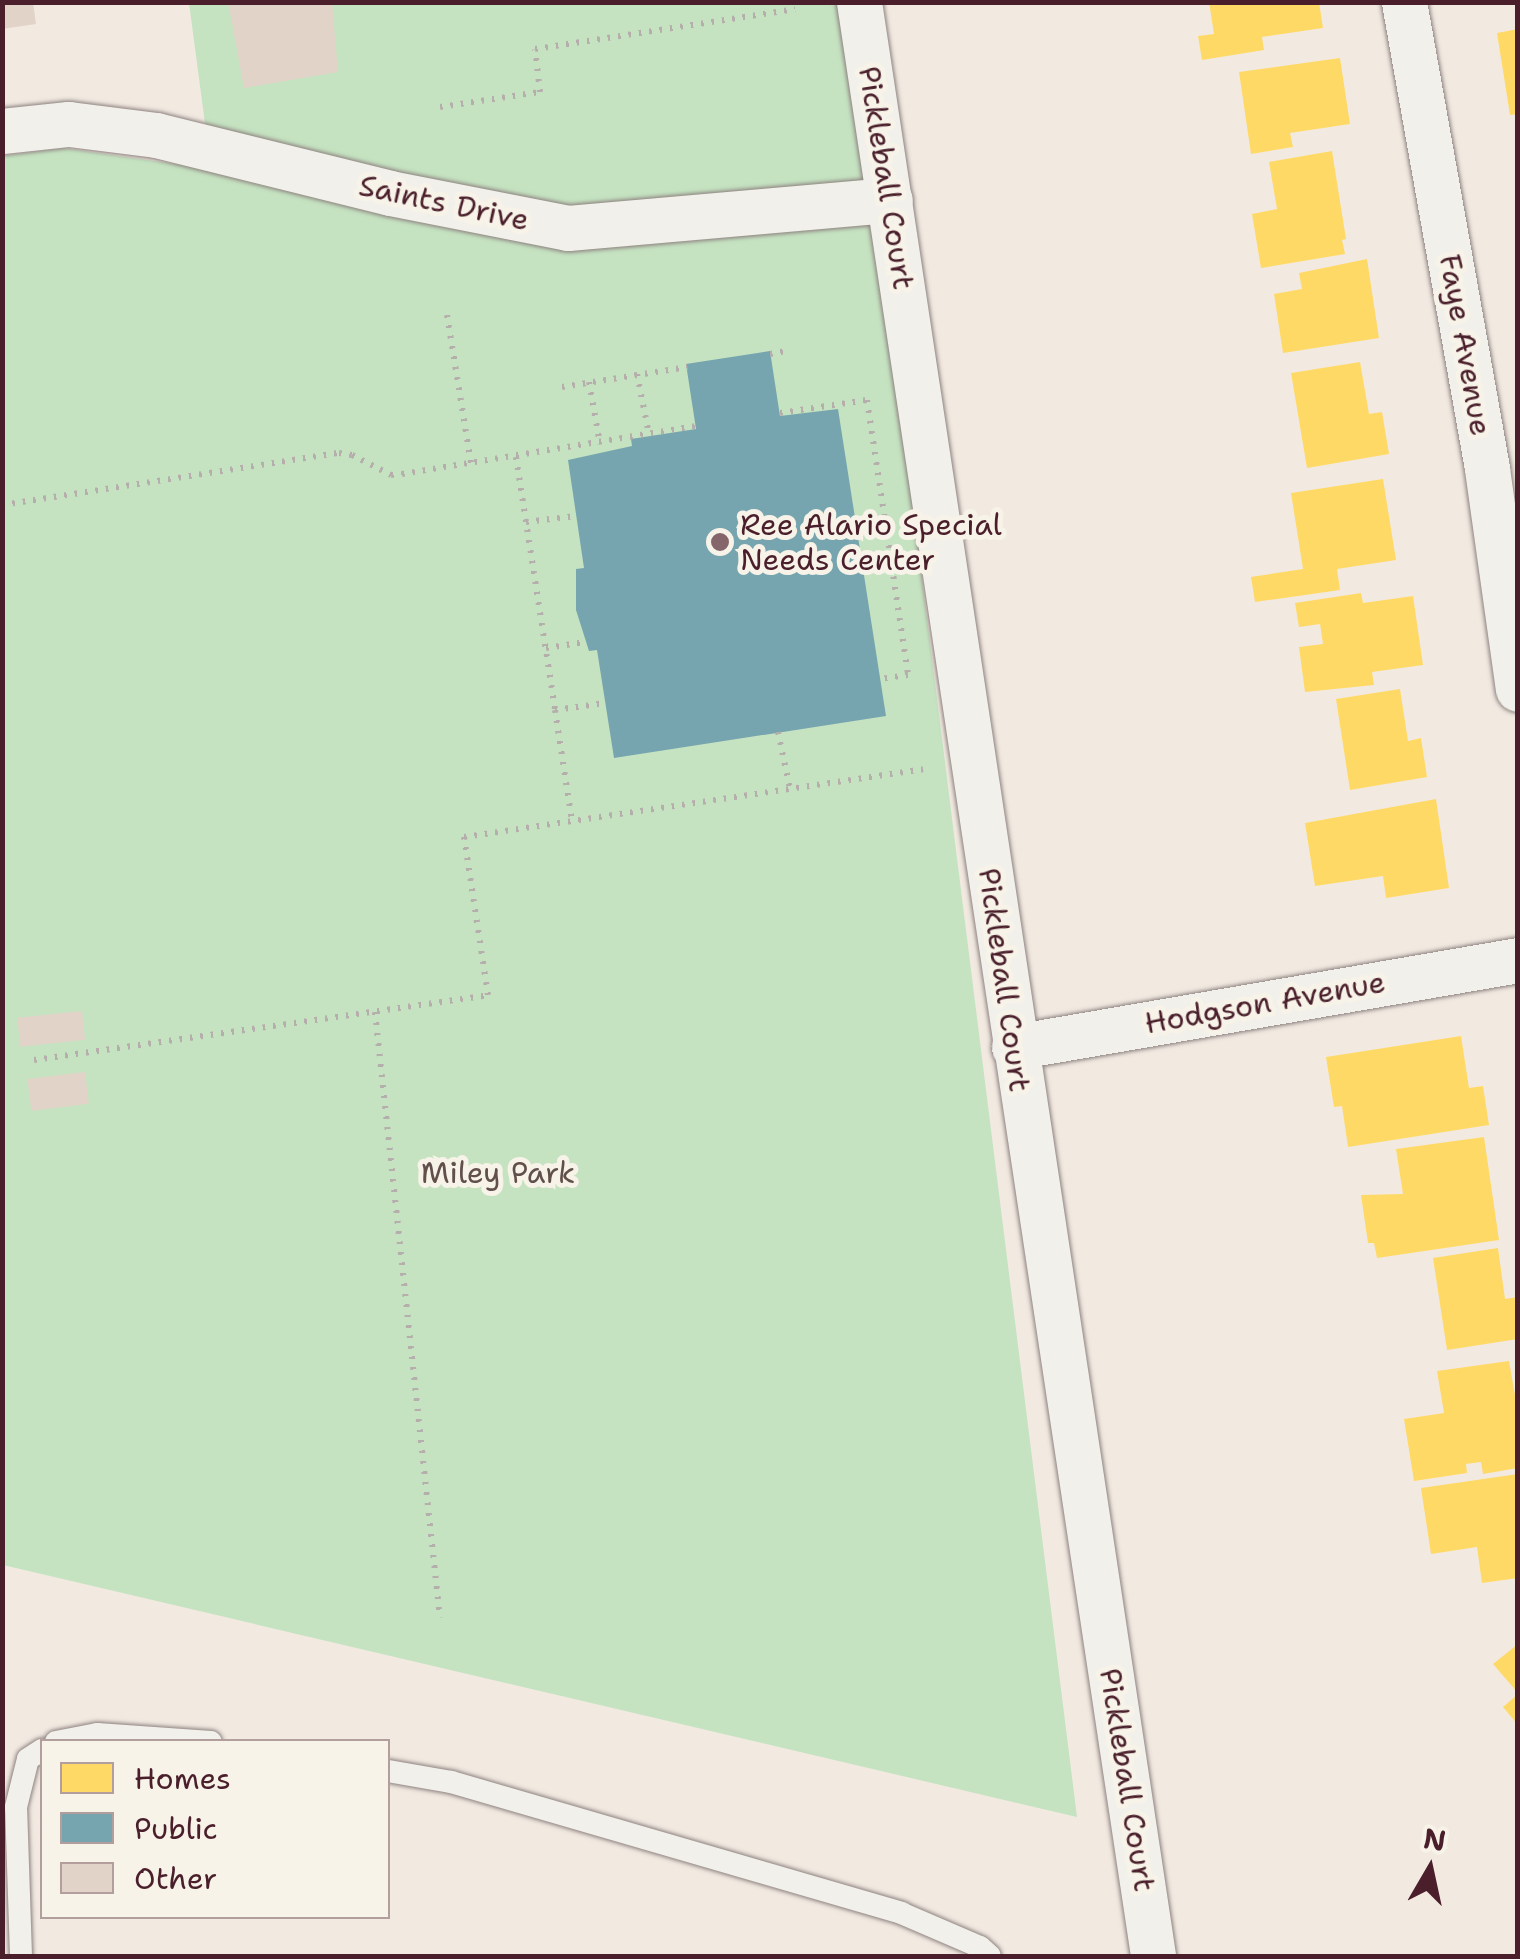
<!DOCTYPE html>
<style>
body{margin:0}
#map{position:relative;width:1520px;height:1959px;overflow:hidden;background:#f2eae1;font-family:"Shantell Sans",sans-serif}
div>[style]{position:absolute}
.green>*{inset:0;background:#c5e3c1}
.homes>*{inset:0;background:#ffd966}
.public>*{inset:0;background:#76a5af}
.building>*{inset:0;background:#e2d3c9;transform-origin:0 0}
.path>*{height:6px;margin-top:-3px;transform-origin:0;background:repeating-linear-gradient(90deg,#b6aeac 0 2.5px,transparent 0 10.5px)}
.roads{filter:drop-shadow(0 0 2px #8e8280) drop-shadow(0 0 2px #8e8280)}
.lane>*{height:22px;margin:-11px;padding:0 11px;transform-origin:11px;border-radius:11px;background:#f2f0eb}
.street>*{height:45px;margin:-22.5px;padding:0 22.5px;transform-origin:22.5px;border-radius:22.5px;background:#f2f0eb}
.dots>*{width:28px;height:28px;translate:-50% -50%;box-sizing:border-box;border:5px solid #f7f3e8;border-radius:50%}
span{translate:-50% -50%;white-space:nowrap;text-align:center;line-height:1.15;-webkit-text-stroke:10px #f7f3e8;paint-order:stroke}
.street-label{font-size:30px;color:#4a1f2b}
.poi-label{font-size:30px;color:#4a1f2b}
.left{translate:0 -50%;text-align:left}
.park-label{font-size:30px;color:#604f4a}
.frame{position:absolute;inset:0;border:5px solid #4a1f2b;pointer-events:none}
.legend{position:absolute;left:40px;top:1739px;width:350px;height:180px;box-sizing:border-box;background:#f7f3e8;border:2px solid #b29e9c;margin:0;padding:12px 18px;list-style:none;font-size:30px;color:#4a1f2b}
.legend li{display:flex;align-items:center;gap:20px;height:50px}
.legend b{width:50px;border:2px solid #b29e9c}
.north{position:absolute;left:1380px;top:1819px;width:100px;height:100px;-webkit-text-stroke:8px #f7f3e8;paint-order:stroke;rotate:9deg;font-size:28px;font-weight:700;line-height:40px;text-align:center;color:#4a1f2b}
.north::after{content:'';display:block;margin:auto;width:35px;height:45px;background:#4a1f2b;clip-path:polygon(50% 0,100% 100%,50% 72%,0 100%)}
</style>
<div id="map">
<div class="green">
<i style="clip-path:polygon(189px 3px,850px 3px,1077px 1817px,3px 1565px,2px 156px,63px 148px,211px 169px)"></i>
</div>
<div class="homes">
<i style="clip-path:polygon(1209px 2px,1319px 2px,1323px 28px,1262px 37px,1264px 50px,1202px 60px,1198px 36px,1214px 34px)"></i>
<i style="clip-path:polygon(1518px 29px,1518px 114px,1510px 115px,1497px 33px)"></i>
<i style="clip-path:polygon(1340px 58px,1350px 124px,1290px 133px,1293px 147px,1251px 154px,1239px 72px)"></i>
<i style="clip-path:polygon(1332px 151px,1346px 239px,1342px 240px,1345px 254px,1261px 268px,1252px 214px,1277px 209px,1269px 162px)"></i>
<i style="clip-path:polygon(1367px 259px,1379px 338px,1283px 353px,1274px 294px,1302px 289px,1299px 273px)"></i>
<i style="clip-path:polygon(1360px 362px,1369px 414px,1382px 412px,1389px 454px,1307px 468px,1291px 373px)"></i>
<i style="clip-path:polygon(1383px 479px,1396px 560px,1337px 569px,1340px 590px,1255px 602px,1251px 577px,1303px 569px,1291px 493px)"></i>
<i style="clip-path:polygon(1361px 593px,1363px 603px,1413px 596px,1423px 665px,1372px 672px,1374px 685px,1305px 692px,1299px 647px,1323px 644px,1320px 624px,1299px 627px,1295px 603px)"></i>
<i style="clip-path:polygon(1400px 689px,1408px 741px,1421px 738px,1427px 777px,1350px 790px,1336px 699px)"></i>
<i style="clip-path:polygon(1436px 799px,1449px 888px,1386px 898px,1383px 876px,1315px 886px,1305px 823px)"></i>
<i style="clip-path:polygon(1461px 1036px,1469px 1088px,1483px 1086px,1489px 1125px,1348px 1147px,1342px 1106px,1334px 1107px,1326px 1057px)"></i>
<i style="clip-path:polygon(1484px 1137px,1499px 1240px,1377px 1258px,1374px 1243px,1368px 1243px,1361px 1195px,1403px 1194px,1396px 1149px)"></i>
<i style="clip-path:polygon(1498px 1248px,1505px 1299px,1518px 1297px,1518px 1339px,1447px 1350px,1433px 1258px)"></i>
<i style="clip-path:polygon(1509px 1361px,1518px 1412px,1518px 1468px,1483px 1474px,1481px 1462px,1466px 1464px,1467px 1473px,1414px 1481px,1404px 1419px,1444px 1413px,1437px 1371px)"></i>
<i style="clip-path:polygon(1518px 1474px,1518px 1578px,1482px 1583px,1477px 1547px,1431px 1554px,1421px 1488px)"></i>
<i style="clip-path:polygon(1518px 1644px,1518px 1693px,1493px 1664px)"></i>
<i style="clip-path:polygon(1518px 1694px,1518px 1725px,1503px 1707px)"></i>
</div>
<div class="public">
<i style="clip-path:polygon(770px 351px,780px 416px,838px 409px,886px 716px,614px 758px,597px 650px,589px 651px,576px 610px,576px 569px,584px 568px,568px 460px,632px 446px,631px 439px,696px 429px,686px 364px)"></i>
</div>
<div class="building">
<i style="clip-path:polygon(2px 2px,33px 2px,36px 24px,2px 29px)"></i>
<i style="clip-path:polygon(228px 2px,332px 2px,338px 72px,244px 88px)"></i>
<i style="left:82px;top:1011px;width:29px;height:65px;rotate:84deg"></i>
<i style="left:85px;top:1072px;width:32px;height:58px;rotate:83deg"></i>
</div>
<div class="path">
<i style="left:440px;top:107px;width:101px;rotate:-8.5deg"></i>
<i style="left:540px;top:92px;width:43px;rotate:-96.6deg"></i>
<i style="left:535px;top:49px;width:263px;rotate:-8.7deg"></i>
<i style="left:447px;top:315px;width:151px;rotate:80.8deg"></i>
<i style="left:770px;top:354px;width:16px;rotate:-11deg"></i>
<i style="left:637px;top:374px;width:61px;rotate:78.7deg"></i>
<i style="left:589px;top:382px;width:63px;rotate:79.9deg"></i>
<i style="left:562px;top:387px;width:127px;rotate:-9.1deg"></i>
<i style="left:780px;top:413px;width:88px;rotate:-8.5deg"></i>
<i style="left:867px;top:400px;width:278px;rotate:81.5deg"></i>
<i style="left:908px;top:675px;width:28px;rotate:172deg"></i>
<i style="left:516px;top:457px;width:256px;rotate:81.2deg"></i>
<i style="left:555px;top:710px;width:51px;rotate:-7.8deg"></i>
<i style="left:2px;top:505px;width:341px;rotate:-8.8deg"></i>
<i style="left:339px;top:453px;width:13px;rotate:9deg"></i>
<i style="left:352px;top:455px;width:44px;rotate:27.1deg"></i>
<i style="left:391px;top:475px;width:11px;rotate:-5deg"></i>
<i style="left:402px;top:474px;width:298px;rotate:-9.3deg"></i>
<i style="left:526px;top:522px;width:50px;rotate:-6.8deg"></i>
<i style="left:546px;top:648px;width:40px;rotate:-8.5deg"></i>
<i style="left:555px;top:710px;width:112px;rotate:81.3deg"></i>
<i style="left:778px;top:732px;width:58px;rotate:78.1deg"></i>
<i style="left:375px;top:1012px;width:609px;rotate:83.88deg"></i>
<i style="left:34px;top:1060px;width:459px;rotate:-8.1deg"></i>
<i style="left:488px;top:995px;width:160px;rotate:-98.6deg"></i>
<i style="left:464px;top:837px;width:464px;rotate:-8.4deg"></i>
</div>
<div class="roads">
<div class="lane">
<i style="left:56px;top:1742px;width:42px;rotate:-11deg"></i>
<i style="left:97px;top:1734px;width:114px;rotate:4deg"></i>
<i style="left:388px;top:1771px;width:64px;rotate:9.9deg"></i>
<i style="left:451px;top:1782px;width:469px;rotate:16.2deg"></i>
<i style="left:901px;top:1913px;width:86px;rotate:23.3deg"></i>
<i style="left:980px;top:1947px;width:13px;rotate:42deg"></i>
<i style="left:21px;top:1956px;width:149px;rotate:-91.9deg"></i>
<i style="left:16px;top:1807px;width:49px;rotate:-76deg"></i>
<i style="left:28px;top:1759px;width:17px;rotate:-33deg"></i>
</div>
<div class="street">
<i style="left:859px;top:2px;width:1976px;rotate:81.44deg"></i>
<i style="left:1404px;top:2px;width:474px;rotate:79.9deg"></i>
<i style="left:1487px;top:469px;width:222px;rotate:82deg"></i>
<i style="left:2px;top:131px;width:67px;rotate:-6deg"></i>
<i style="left:69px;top:124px;width:88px;rotate:7.2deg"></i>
<i style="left:156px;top:135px;width:241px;rotate:13.9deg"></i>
<i style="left:390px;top:193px;width:181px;rotate:11.1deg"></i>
<i style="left:568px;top:228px;width:323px;rotate:-5deg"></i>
<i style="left:1014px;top:1047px;width:511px;rotate:-9.79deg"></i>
</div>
</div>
<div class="dots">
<i style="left:720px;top:542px;background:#85666b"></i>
</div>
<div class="street-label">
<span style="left:886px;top:178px;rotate:81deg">Pickleball Court</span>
<span style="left:444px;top:203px;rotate:12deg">Saints Drive</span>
<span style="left:1465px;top:345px;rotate:80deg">Faye Avenue</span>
<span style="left:1004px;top:980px;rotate:82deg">Pickleball Court</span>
<span style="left:1265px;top:1003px;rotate:-10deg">Hodgson Avenue</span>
<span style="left:1127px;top:1780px;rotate:81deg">Pickleball Court</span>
</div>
<div class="poi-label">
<span class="left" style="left:740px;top:542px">Ree Alario Special<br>Needs Center</span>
</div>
<div class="park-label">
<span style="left:498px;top:1173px">Miley Park</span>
</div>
<div class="frame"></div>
<ul class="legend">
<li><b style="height:28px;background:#ffd966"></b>Homes</li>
<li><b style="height:28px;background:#76a5af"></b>Public</li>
<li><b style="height:28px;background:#e2d3c9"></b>Other</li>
</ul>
<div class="north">N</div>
</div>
